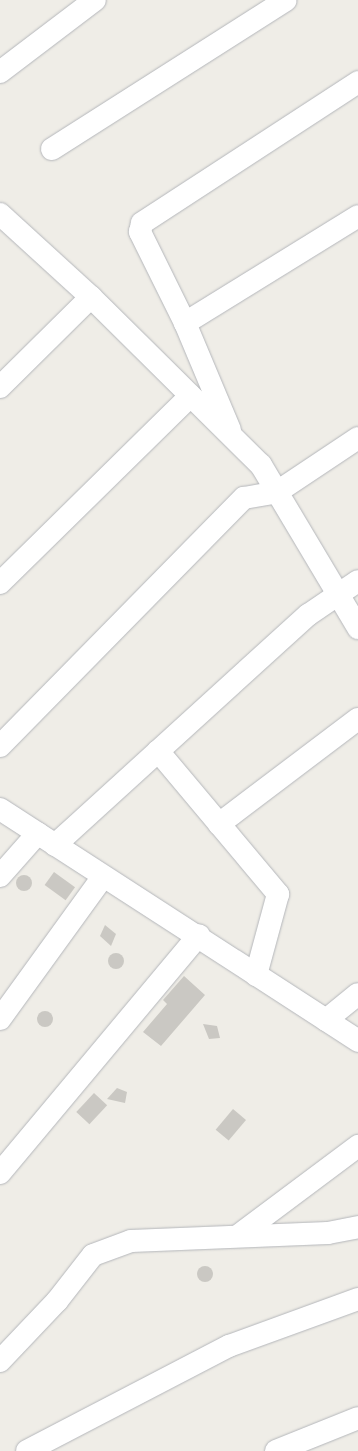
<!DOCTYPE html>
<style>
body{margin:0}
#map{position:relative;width:358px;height:1451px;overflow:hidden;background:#efede7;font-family:"IBM Plex Sans",sans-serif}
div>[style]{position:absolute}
.building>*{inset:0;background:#cac8c3;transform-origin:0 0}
.round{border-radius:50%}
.roads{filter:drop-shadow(0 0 1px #b4b6ba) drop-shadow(0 0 1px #b4b6ba)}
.street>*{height:22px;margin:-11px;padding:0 11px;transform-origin:11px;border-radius:11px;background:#fff}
span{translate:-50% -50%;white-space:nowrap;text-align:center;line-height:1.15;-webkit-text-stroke:3px #fff;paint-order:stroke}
</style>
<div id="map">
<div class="building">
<i style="left:54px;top:872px;width:26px;height:16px;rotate:36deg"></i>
<i class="round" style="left:16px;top:875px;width:16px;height:16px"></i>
<i style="clip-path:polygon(105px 925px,116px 934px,111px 946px,100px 936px)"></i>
<i class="round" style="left:108px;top:953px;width:16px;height:16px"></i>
<i style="clip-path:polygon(184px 976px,205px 995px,161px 1046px,143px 1032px,167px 1004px,163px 1000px)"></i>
<i class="round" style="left:37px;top:1011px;width:16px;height:16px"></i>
<i style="clip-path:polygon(203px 1024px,217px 1026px,220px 1038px,209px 1039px)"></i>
<i style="clip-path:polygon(117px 1088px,127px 1092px,125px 1103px,107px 1099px)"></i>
<i style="left:94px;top:1093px;width:18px;height:26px;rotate:43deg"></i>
<i style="left:233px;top:1109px;width:17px;height:27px;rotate:40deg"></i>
<i class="round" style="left:197px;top:1266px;width:16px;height:16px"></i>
</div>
<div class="roads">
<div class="street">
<i style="left:0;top:72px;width:119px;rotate:-37.2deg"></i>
<i style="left:52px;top:149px;width:277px;rotate:-32.5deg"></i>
<i style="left:0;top:214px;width:123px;rotate:42.4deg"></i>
<i style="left:91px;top:297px;width:239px;rotate:44.7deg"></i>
<i style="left:261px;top:465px;width:190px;rotate:59.2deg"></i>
<i style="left:185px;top:323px;width:203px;rotate:-31.7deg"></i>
<i style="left:0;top:387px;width:128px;rotate:-44.7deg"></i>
<i style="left:230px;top:430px;width:116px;rotate:-112.8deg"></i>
<i style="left:185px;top:323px;width:102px;rotate:-116.3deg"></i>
<i style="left:140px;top:232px;width:9px;rotate:-77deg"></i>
<i style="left:142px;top:223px;width:258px;rotate:-33.1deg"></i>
<i style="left:0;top:583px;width:267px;rotate:-44.5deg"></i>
<i style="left:0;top:746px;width:348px;rotate:-45.5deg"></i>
<i style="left:244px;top:498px;width:34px;rotate:-10deg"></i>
<i style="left:277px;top:492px;width:97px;rotate:-33.7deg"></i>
<i style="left:158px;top:751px;width:187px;rotate:50deg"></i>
<i style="left:278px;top:894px;width:84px;rotate:105.2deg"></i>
<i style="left:0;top:809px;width:427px;rotate:32.9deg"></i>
<i style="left:219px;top:824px;width:174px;rotate:-37.1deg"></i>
<i style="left:55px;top:845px;width:342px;rotate:-42.3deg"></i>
<i style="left:308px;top:615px;width:60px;rotate:-34.2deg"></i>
<i style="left:0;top:876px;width:57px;rotate:-48.5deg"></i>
<i style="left:0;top:1019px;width:174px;rotate:-54.1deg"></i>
<i style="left:326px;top:1020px;width:41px;rotate:-39.1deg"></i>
<i style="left:0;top:1173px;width:310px;rotate:-50.1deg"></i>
<i style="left:239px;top:1235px;width:149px;rotate:-36.8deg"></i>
<i style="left:0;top:1361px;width:83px;rotate:-46.5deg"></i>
<i style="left:57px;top:1301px;width:58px;rotate:-52deg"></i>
<i style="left:93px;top:1255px;width:40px;rotate:-20.2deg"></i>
<i style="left:131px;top:1241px;width:197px;rotate:-2.3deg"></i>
<i style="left:328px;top:1233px;width:31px;rotate:-11deg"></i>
<i style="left:27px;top:1451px;width:228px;rotate:-27.5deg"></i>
<i style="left:229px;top:1346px;width:137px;rotate:-20deg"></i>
<i style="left:276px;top:1451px;width:88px;rotate:-21.9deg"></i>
</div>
</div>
</div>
